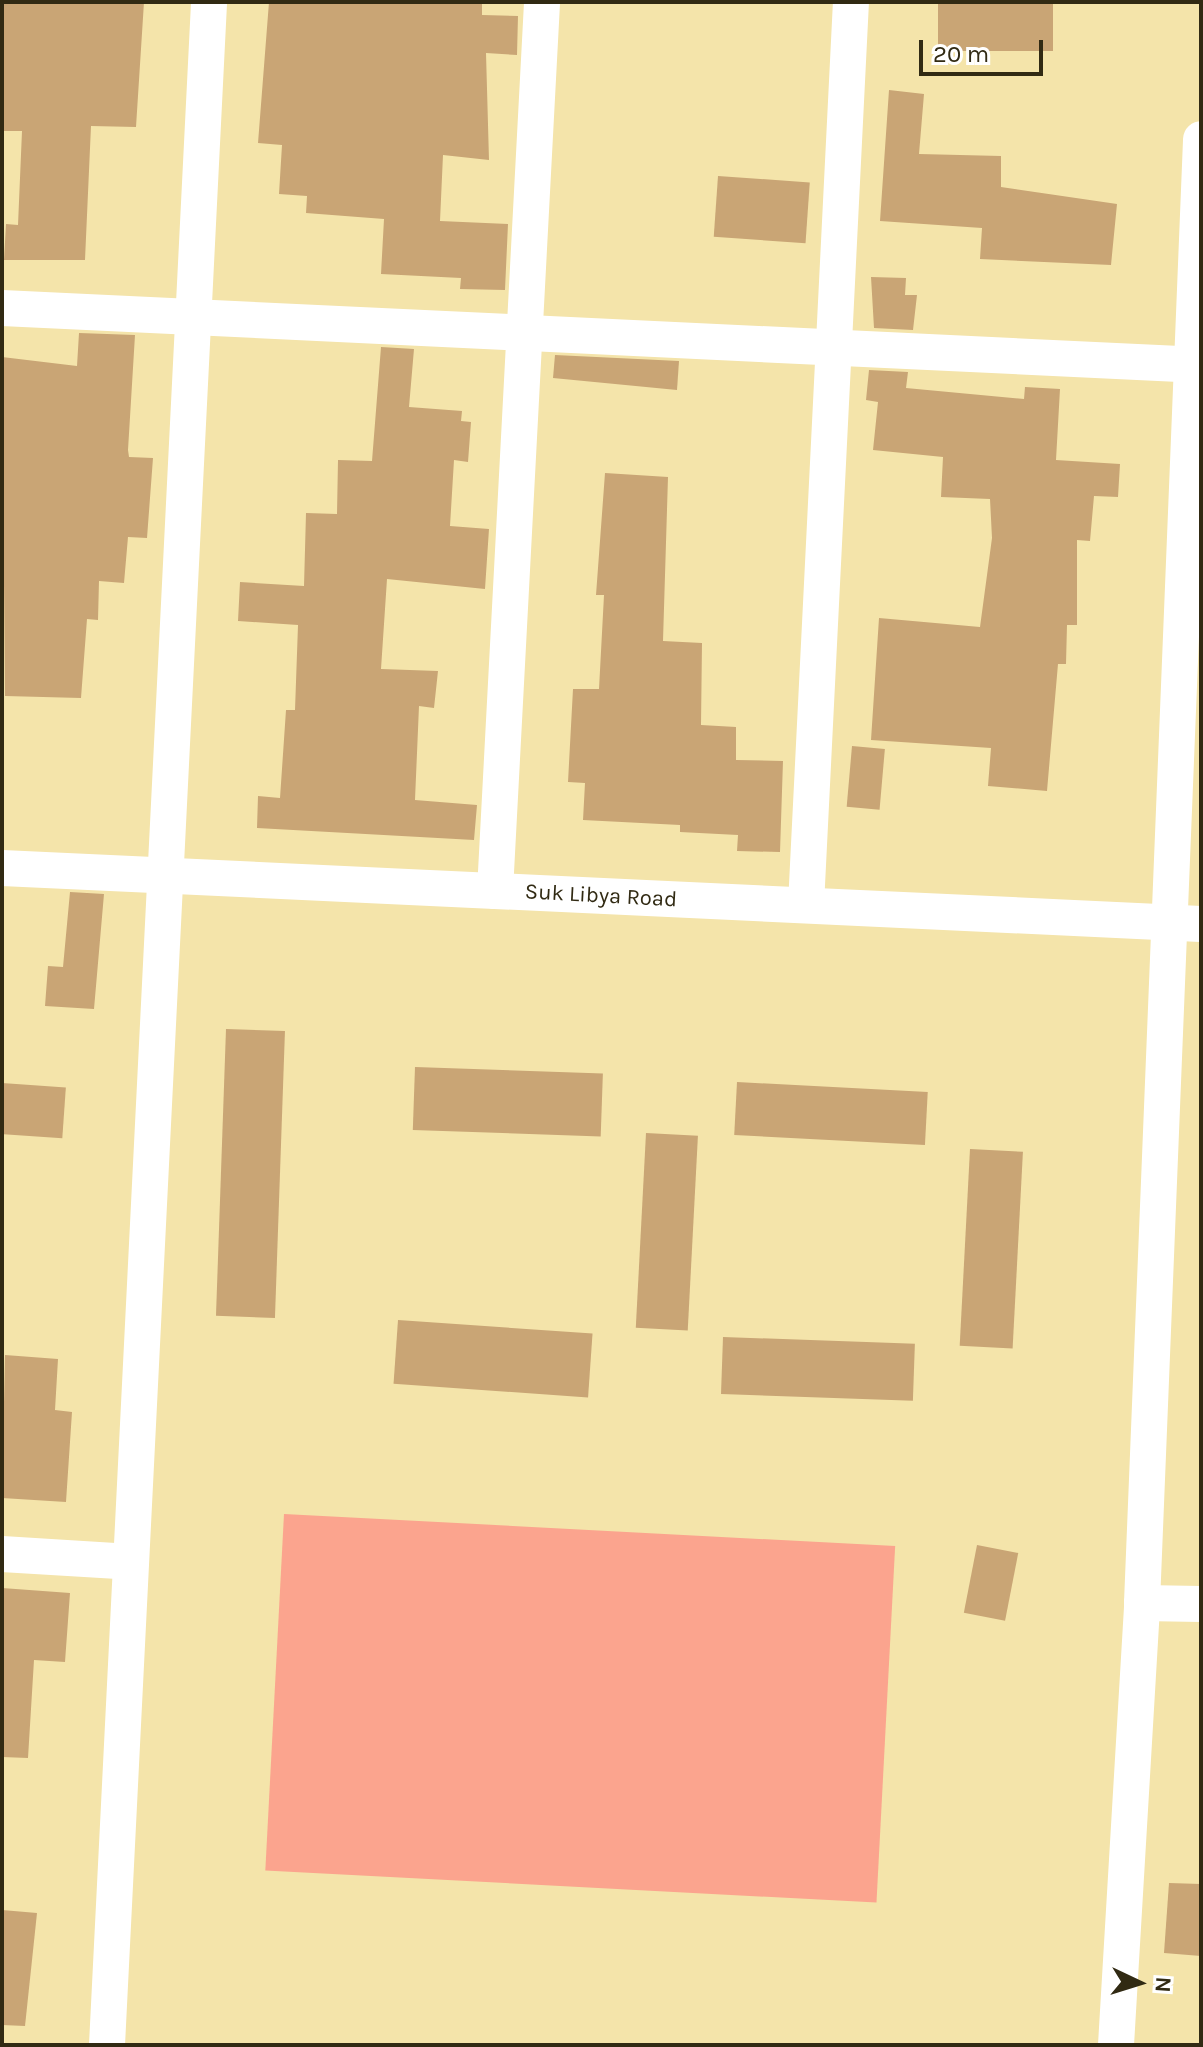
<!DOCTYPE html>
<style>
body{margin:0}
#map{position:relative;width:1203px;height:2047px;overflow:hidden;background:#f4e4aa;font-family:Karla,sans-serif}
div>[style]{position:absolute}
.green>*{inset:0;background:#fba48e;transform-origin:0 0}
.building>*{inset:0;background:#c9a575;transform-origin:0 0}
.street>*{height:36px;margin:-18px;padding:0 18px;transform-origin:18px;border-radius:18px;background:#fff}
span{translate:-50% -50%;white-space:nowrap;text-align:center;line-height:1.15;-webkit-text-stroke:8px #fff;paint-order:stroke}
.street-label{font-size:22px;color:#312a13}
.frame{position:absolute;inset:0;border:4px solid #312a13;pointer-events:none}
.north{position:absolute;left:1099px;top:1943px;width:80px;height:80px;-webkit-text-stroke:6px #fff;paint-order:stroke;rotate:94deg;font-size:22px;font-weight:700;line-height:32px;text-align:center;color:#312a13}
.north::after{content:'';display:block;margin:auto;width:28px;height:36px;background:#312a13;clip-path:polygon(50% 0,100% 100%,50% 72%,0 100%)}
.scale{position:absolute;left:919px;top:40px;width:124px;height:36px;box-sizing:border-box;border:4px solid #312a13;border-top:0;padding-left:10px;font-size:24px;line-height:28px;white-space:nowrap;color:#312a13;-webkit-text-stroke:6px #fff;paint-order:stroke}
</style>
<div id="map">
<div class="green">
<i style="left:284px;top:1514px;width:612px;height:357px;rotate:3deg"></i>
</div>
<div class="building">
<i style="clip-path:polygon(2px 2px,144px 2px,136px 127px,91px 126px,85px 260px,4px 260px,6px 224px,18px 225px,22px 131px,2px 131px)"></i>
<i style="clip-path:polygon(269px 2px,482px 2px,482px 15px,518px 16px,517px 55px,486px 53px,489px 160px,443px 155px,440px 221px,508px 224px,505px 290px,460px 289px,461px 278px,381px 274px,384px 219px,306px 213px,307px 196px,279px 194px,282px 145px,258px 143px)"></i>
<i style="left:938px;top:2px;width:115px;height:49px"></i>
<i style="clip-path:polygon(889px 90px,924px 94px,919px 154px,1001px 156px,1001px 187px,1117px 204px,1111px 265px,980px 259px,982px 228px,880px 221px)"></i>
<i style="left:718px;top:176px;width:92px;height:61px;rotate:4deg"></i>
<i style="clip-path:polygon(871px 277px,906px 278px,905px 295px,917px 295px,913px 330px,874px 328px)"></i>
<i style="clip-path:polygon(79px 333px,135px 335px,128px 450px,129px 457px,153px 458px,147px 538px,128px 537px,124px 583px,99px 581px,98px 620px,87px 619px,81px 698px,5px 696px,2px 357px,77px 366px)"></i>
<i style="clip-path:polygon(381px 347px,414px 349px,409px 407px,462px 411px,461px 421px,471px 422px,468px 462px,454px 460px,450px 526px,489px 529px,485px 589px,387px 579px,381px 669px,438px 671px,434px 708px,419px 706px,415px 800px,477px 805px,474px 840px,257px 828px,258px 796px,280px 798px,286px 710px,295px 710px,298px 625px,238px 621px,240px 582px,304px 586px,306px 513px,337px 514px,338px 460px,372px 461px)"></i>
<i style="clip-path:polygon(555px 355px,679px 361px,677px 390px,553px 378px)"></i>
<i style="clip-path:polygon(869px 370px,908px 372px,906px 388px,1024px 399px,1025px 387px,1060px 389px,1056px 460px,1120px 464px,1118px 497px,1094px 496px,1090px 541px,1077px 540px,1077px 625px,1067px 625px,1066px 664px,1058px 664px,1047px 791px,988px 786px,991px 748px,871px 740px,879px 618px,980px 627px,992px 538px,990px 499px,941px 497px,943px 457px,873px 450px,878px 402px,866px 400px)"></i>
<i style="clip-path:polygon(605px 473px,668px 477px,663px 641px,702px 643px,701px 725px,736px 727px,736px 760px,783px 761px,780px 852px,737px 851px,738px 835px,680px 832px,680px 825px,583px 820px,585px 783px,568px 782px,573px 689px,599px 689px,604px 595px,596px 595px)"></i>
<i style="left:852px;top:746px;width:33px;height:61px;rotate:5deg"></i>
<i style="clip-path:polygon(70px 892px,104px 894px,94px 1009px,45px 1006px,48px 966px,63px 967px)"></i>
<i style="left:226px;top:1029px;width:59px;height:287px;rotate:2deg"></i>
<i style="left:415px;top:1067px;width:188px;height:63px;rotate:2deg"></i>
<i style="left:737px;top:1082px;width:191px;height:53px;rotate:3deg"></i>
<i style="left:2px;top:1083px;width:64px;height:51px;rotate:4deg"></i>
<i style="left:646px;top:1133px;width:52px;height:195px;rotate:3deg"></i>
<i style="left:970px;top:1149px;width:53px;height:197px;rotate:3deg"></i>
<i style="left:398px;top:1320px;width:195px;height:64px;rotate:4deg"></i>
<i style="left:723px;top:1337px;width:192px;height:57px;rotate:2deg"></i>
<i style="clip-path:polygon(5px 1355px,58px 1359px,55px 1410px,72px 1412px,66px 1502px,2px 1498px)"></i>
<i style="left:977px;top:1545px;width:42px;height:69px;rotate:11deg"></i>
<i style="clip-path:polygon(2px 1588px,70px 1593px,65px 1662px,34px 1660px,28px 1758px,2px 1757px)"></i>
<i style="clip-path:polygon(1169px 1883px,1201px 1884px,1201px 1956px,1164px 1953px)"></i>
<i style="clip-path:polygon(2px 1910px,37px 1913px,25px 2026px,2px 2025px)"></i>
</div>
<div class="street">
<i style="left:2px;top:308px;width:1200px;rotate:2.72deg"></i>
<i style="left:2px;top:868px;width:1200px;rotate:2.67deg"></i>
<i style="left:495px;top:891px;width:890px;rotate:-86.97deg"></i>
<i style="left:806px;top:905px;width:904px;rotate:-87.15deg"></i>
<i style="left:2px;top:1554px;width:129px;rotate:3.5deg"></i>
<i style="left:1142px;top:1603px;width:59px;rotate:1deg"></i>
<i style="left:107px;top:2045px;width:2046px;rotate:-87.14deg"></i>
<i style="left:1116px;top:2045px;width:443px;rotate:-86.6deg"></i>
<i style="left:1142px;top:1603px;width:1465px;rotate:-87.69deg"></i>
</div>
<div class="street-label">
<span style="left:601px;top:896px;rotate:3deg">Suk Libya Road</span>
</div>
<div class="frame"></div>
<div class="north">N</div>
<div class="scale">20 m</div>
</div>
